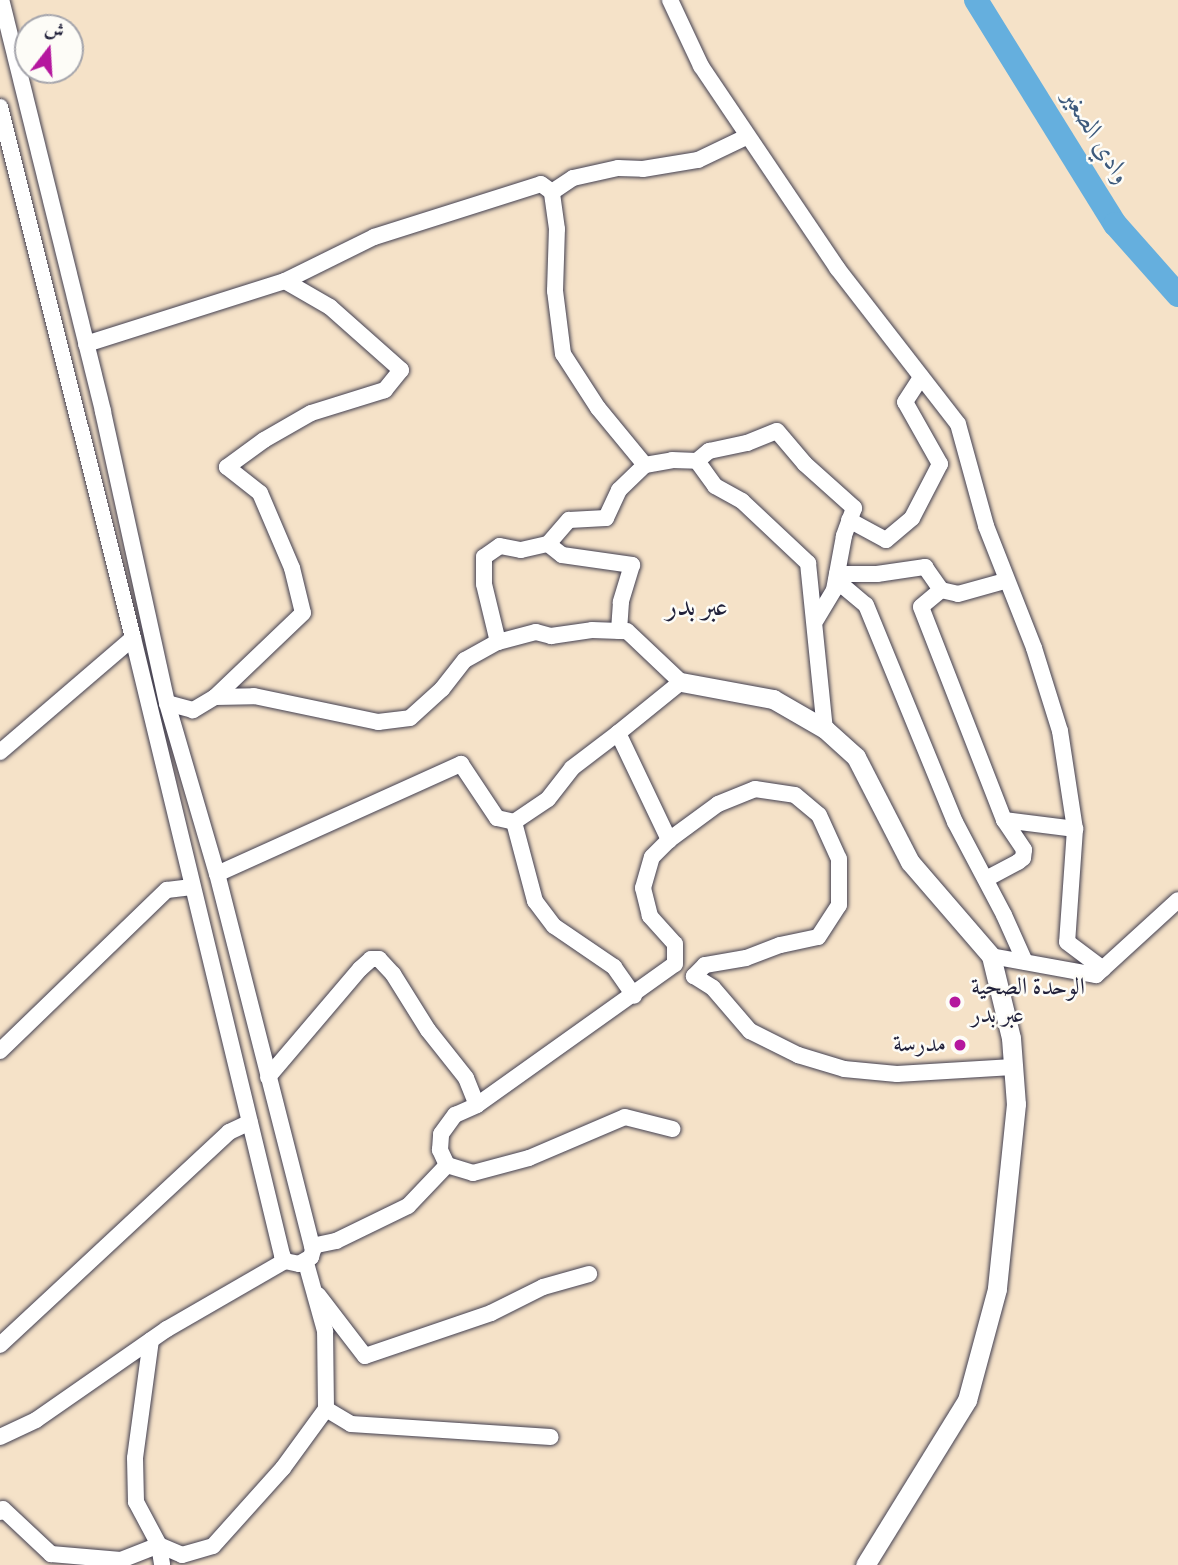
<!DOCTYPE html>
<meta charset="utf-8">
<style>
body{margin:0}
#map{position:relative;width:1178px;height:1565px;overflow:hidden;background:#f5e2c8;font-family:"IM FELL English",Amiri,serif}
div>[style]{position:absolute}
.river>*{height:24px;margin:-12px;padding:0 12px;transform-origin:12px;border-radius:12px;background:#65afde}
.roads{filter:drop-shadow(0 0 2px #423f50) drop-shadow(0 0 2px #423f50)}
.minor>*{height:16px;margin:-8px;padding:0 8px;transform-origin:8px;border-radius:8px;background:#fff}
.tertiary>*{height:19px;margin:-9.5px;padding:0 9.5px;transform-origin:9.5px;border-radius:9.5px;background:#fff}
.dots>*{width:19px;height:19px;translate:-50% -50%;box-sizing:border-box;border:4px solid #fdfcf7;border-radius:50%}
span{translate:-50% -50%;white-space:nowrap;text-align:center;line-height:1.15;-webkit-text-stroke:5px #fdfcf7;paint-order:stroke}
.poi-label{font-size:24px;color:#22223b}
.left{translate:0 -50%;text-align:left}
.right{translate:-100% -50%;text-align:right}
.water-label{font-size:26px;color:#3d5a7c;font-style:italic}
.quarter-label{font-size:28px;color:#22223b}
.north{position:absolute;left:14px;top:14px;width:70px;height:70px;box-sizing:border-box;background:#fdfcf7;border:2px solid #a5a5ac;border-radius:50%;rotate:17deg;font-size:19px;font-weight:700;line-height:28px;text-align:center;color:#22223b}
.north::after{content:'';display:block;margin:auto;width:24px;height:32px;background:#b5179e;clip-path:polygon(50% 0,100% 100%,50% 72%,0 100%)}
</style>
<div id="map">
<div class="river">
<i style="left:976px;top:0;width:264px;rotate:58.2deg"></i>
<i style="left:1115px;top:224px;width:95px;rotate:48.4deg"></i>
</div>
<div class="roads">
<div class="minor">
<i style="left:670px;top:0;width:73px;rotate:64.8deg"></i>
<i style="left:701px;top:66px;width:244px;rotate:56deg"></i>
<i style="left:837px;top:268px;width:197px;rotate:52.2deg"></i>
<i style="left:958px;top:424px;width:106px;rotate:74.6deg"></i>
<i style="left:986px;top:526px;width:131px;rotate:68.5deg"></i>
<i style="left:1034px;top:648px;width:87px;rotate:72.6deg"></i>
<i style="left:1060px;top:731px;width:99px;rotate:81.3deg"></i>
<i style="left:1075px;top:829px;width:113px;rotate:94deg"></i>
<i style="left:1067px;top:942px;width:45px;rotate:36.9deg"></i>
<i style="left:0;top:107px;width:547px;rotate:75.94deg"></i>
<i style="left:133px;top:638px;width:635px;rotate:76.42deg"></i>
<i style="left:282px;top:1255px;width:7px;rotate:63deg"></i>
<i style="left:285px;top:1261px;width:14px;rotate:12deg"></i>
<i style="left:299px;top:1264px;width:14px;rotate:-30deg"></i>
<i style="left:311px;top:1257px;width:7px;rotate:-74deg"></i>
<i style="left:313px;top:1250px;width:388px;rotate:-104.3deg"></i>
<i style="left:217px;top:874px;width:178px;rotate:-106.3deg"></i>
<i style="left:167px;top:703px;width:299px;rotate:-102.4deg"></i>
<i style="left:103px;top:411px;width:423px;rotate:-103.9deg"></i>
<i style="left:285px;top:281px;width:99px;rotate:-26.3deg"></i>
<i style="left:374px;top:237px;width:175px;rotate:-17.6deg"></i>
<i style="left:541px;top:184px;width:14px;rotate:36deg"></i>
<i style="left:86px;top:344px;width:209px;rotate:-17.6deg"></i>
<i style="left:285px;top:281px;width:52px;rotate:30deg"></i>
<i style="left:330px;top:307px;width:95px;rotate:41.6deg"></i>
<i style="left:401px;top:370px;width:26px;rotate:129deg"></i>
<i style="left:385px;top:390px;width:77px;rotate:162.7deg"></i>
<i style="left:311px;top:413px;width:54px;rotate:150.1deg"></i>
<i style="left:264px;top:440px;width:46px;rotate:143.9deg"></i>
<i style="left:227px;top:467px;width:42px;rotate:38.2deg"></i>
<i style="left:260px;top:493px;width:82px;rotate:66.9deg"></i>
<i style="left:292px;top:568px;width:46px;rotate:76.3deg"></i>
<i style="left:303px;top:613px;width:122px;rotate:136.3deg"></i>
<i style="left:215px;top:697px;width:26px;rotate:149deg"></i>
<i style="left:193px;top:710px;width:27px;rotate:-165deg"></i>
<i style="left:697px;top:461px;width:16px;rotate:-40deg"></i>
<i style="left:709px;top:451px;width:39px;rotate:-12deg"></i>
<i style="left:747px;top:443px;width:32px;rotate:-22deg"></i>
<i style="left:777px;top:431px;width:43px;rotate:49.7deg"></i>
<i style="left:805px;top:464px;width:66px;rotate:41.9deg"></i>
<i style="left:854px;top:508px;width:30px;rotate:110deg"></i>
<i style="left:844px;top:536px;width:55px;rotate:100.5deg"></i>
<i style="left:834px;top:590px;width:35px;rotate:121deg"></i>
<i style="left:645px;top:465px;width:27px;rotate:-10deg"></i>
<i style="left:672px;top:460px;width:25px;rotate:2deg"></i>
<i style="left:697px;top:461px;width:31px;rotate:54deg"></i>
<i style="left:715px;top:486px;width:31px;rotate:29deg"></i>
<i style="left:742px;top:501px;width:91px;rotate:43.2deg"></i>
<i style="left:808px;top:563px;width:167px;rotate:84.2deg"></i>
<i style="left:849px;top:520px;width:42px;rotate:28.4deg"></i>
<i style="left:886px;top:540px;width:34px;rotate:-40deg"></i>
<i style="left:912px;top:518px;width:61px;rotate:-62.6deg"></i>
<i style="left:940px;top:464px;width:71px;rotate:-119.4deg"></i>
<i style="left:905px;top:402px;width:30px;rotate:-57deg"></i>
<i style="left:548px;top:544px;width:18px;rotate:38deg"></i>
<i style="left:562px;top:555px;width:71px;rotate:8.1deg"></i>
<i style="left:632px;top:565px;width:39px;rotate:107deg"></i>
<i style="left:621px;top:602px;width:29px;rotate:94deg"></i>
<i style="left:837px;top:574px;width:40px"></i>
<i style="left:877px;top:574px;width:49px;rotate:-8.3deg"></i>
<i style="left:925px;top:567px;width:28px;rotate:55deg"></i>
<i style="left:941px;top:590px;width:26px;rotate:140deg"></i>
<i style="left:921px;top:607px;width:229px;rotate:68.7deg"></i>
<i style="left:1004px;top:820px;width:36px;rotate:56deg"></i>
<i style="left:1024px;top:850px;width:8px;rotate:97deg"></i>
<i style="left:1023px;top:858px;width:6px;rotate:141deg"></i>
<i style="left:1018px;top:862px;width:36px;rotate:152deg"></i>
<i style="left:836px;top:580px;width:39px;rotate:40deg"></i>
<i style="left:866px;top:605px;width:235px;rotate:67.7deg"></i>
<i style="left:955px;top:822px;width:105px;rotate:62.2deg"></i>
<i style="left:1004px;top:915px;width:51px;rotate:65.9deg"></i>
<i style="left:941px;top:590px;width:17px;rotate:13deg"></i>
<i style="left:958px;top:594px;width:49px;rotate:-15.5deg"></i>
<i style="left:498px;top:642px;width:60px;rotate:-103.6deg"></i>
<i style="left:484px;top:584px;width:27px;rotate:-90deg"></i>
<i style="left:484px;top:557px;width:19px;rotate:-35deg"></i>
<i style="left:500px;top:546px;width:21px;rotate:11deg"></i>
<i style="left:521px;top:550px;width:28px;rotate:-13deg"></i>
<i style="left:548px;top:544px;width:32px;rotate:-49deg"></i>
<i style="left:569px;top:520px;width:37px;rotate:-3deg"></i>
<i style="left:606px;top:518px;width:31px;rotate:-65deg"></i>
<i style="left:619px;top:490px;width:36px;rotate:-44deg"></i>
<i style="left:645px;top:465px;width:74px;rotate:-129.5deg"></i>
<i style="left:598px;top:408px;width:64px;rotate:-122.9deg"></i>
<i style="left:563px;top:354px;width:64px;rotate:-97.2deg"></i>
<i style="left:555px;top:291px;width:62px;rotate:-88.2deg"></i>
<i style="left:557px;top:229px;width:37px;rotate:-98deg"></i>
<i style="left:552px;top:192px;width:25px;rotate:-34deg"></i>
<i style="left:573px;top:178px;width:46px;rotate:-12.5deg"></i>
<i style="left:618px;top:168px;width:25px;rotate:2deg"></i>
<i style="left:643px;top:169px;width:56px;rotate:-9.3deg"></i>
<i style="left:698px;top:160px;width:55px;rotate:-25.6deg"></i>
<i style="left:215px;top:697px;width:39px;rotate:-1deg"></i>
<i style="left:254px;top:696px;width:127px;rotate:11.8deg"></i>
<i style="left:378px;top:722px;width:32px;rotate:-7deg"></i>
<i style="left:410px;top:718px;width:43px;rotate:-42.2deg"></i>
<i style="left:442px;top:689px;width:37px;rotate:-52deg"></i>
<i style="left:465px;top:660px;width:38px;rotate:-29deg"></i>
<i style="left:498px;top:642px;width:39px;rotate:-15deg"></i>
<i style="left:536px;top:632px;width:16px;rotate:15deg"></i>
<i style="left:551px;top:636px;width:41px;rotate:-8.3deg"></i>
<i style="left:592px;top:630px;width:35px;rotate:2deg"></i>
<i style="left:627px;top:631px;width:74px;rotate:43.4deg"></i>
<i style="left:681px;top:682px;width:81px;rotate:141deg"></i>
<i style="left:618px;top:733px;width:119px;rotate:64.5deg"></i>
<i style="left:669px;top:840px;width:61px;rotate:-36.3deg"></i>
<i style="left:718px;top:804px;width:40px;rotate:-22deg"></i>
<i style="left:755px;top:789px;width:40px;rotate:8.5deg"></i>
<i style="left:795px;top:795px;width:31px;rotate:40deg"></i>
<i style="left:819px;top:815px;width:48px;rotate:65.6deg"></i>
<i style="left:839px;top:859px;width:46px;rotate:90deg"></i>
<i style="left:839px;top:905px;width:38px;rotate:123deg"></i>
<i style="left:818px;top:937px;width:39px;rotate:168deg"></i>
<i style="left:780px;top:945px;width:36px;rotate:159deg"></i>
<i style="left:746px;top:958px;width:42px;rotate:170.3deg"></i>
<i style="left:705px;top:965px;width:16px;rotate:135deg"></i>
<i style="left:694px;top:976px;width:22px;rotate:32deg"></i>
<i style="left:713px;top:988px;width:57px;rotate:49.3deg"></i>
<i style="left:750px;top:1031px;width:54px;rotate:26.6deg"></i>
<i style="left:798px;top:1055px;width:48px;rotate:16.9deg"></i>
<i style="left:844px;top:1069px;width:53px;rotate:5.4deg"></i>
<i style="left:897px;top:1074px;width:116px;rotate:-3.5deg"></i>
<i style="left:0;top:752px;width:175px;rotate:-40.6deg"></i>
<i style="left:1004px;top:820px;width:72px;rotate:7.2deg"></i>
<i style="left:514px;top:822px;width:82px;rotate:75.1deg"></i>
<i style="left:535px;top:901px;width:31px;rotate:53deg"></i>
<i style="left:554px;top:926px;width:73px;rotate:34.3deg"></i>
<i style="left:614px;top:967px;width:35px;rotate:55deg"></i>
<i style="left:217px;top:874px;width:268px;rotate:-24.3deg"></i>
<i style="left:461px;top:764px;width:65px;rotate:56.3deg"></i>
<i style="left:497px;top:818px;width:17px;rotate:13deg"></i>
<i style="left:514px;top:822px;width:41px;rotate:-34.1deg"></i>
<i style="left:548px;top:799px;width:39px;rotate:-52deg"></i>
<i style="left:572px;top:768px;width:58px;rotate:-37.3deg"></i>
<i style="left:991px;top:956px;width:107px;rotate:10.3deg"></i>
<i style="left:1096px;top:975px;width:111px;rotate:-42.4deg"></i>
<i style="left:0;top:1051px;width:232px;rotate:-44deg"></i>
<i style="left:167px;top:890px;width:25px;rotate:-7deg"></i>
<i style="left:268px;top:1077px;width:142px;rotate:-49.6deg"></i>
<i style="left:360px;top:969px;width:15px;rotate:-42deg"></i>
<i style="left:371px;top:959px;width:8px"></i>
<i style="left:379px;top:959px;width:21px;rotate:47deg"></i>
<i style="left:393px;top:974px;width:66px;rotate:58deg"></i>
<i style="left:428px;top:1030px;width:61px;rotate:51.6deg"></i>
<i style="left:466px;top:1078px;width:29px;rotate:68deg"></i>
<i style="left:447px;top:1165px;width:27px;rotate:17deg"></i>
<i style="left:473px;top:1173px;width:58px;rotate:-15deg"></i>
<i style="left:529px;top:1158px;width:104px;rotate:-23.1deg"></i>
<i style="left:625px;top:1117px;width:49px;rotate:14.3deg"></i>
<i style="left:312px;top:1246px;width:25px;rotate:-12deg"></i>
<i style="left:336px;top:1241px;width:80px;rotate:-25.9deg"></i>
<i style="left:408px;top:1206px;width:57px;rotate:-46.4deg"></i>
<i style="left:447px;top:1165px;width:17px;rotate:-115deg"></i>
<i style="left:440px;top:1150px;width:16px;rotate:-86deg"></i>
<i style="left:441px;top:1134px;width:24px;rotate:-54deg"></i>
<i style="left:455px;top:1115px;width:24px;rotate:-24deg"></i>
<i style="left:477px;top:1105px;width:243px;rotate:-35.5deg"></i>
<i style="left:675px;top:964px;width:20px;rotate:-90deg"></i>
<i style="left:675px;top:944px;width:38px;rotate:-132deg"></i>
<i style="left:650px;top:916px;width:29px;rotate:-104deg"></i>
<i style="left:643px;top:888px;width:32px;rotate:-74deg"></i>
<i style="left:652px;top:857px;width:24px;rotate:-45deg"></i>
<i style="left:318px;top:1295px;width:77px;rotate:52.4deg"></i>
<i style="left:365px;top:1356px;width:133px;rotate:-18.8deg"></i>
<i style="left:491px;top:1313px;width:58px;rotate:-26.6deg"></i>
<i style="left:543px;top:1287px;width:48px;rotate:-15.8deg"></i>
<i style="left:0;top:1345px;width:313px;rotate:-42.9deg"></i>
<i style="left:229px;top:1132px;width:23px;rotate:-25deg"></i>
<i style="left:326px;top:1409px;width:29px;rotate:31deg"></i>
<i style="left:351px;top:1424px;width:200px;rotate:3.7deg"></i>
<i style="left:0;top:1437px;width:40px;rotate:-25deg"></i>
<i style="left:36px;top:1420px;width:160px;rotate:-34.8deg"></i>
<i style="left:167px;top:1329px;width:136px;rotate:-30deg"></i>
<i style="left:0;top:1512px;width:4px;rotate:-45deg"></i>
<i style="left:3px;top:1509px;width:66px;rotate:43.2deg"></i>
<i style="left:51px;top:1554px;width:70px;rotate:4.9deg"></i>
<i style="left:121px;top:1560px;width:41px;rotate:-21.5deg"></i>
<i style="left:159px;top:1545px;width:49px;rotate:-118.1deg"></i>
<i style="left:136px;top:1502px;width:44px;rotate:-91.3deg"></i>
<i style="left:135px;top:1458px;width:119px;rotate:-82.3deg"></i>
<i style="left:159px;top:1545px;width:25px;rotate:23deg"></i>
<i style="left:182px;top:1555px;width:32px;rotate:-16deg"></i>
<i style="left:213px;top:1546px;width:105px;rotate:-48.1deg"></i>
<i style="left:283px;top:1468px;width:73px;rotate:-53.9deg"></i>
<i style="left:326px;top:1409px;width:78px;rotate:-90.7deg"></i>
<i style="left:325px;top:1331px;width:71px;rotate:-105.6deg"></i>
<i style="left:159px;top:1545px;width:20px;rotate:81deg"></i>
</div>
<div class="tertiary">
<i style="left:681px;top:682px;width:94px;rotate:10.5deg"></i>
<i style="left:773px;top:699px;width:60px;rotate:30deg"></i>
<i style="left:825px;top:729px;width:42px;rotate:42.1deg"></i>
<i style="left:856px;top:757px;width:118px;rotate:62.8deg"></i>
<i style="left:910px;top:862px;width:124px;rotate:49.2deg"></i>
<i style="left:991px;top:956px;width:84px;rotate:76.3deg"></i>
<i style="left:1011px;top:1038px;width:66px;rotate:85.7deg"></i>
<i style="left:1016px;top:1104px;width:186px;rotate:95.9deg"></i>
<i style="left:997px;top:1289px;width:115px;rotate:105.1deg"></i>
<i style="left:967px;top:1400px;width:194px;rotate:121.7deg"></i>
</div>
</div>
<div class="dots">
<i style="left:955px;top:1002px;background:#b5179e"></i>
<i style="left:960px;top:1045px;background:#b5179e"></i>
</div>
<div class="poi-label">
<span class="left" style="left:971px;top:1002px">الوحدة الصحية<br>عبر بدر</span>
<span class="right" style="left:946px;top:1045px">مدرسة</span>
</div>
<div class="water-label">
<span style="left:1096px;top:137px;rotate:58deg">وادي الصغير</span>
</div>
<div class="quarter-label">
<span style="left:697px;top:608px">عبر بدر</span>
</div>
<div class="north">ش</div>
</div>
